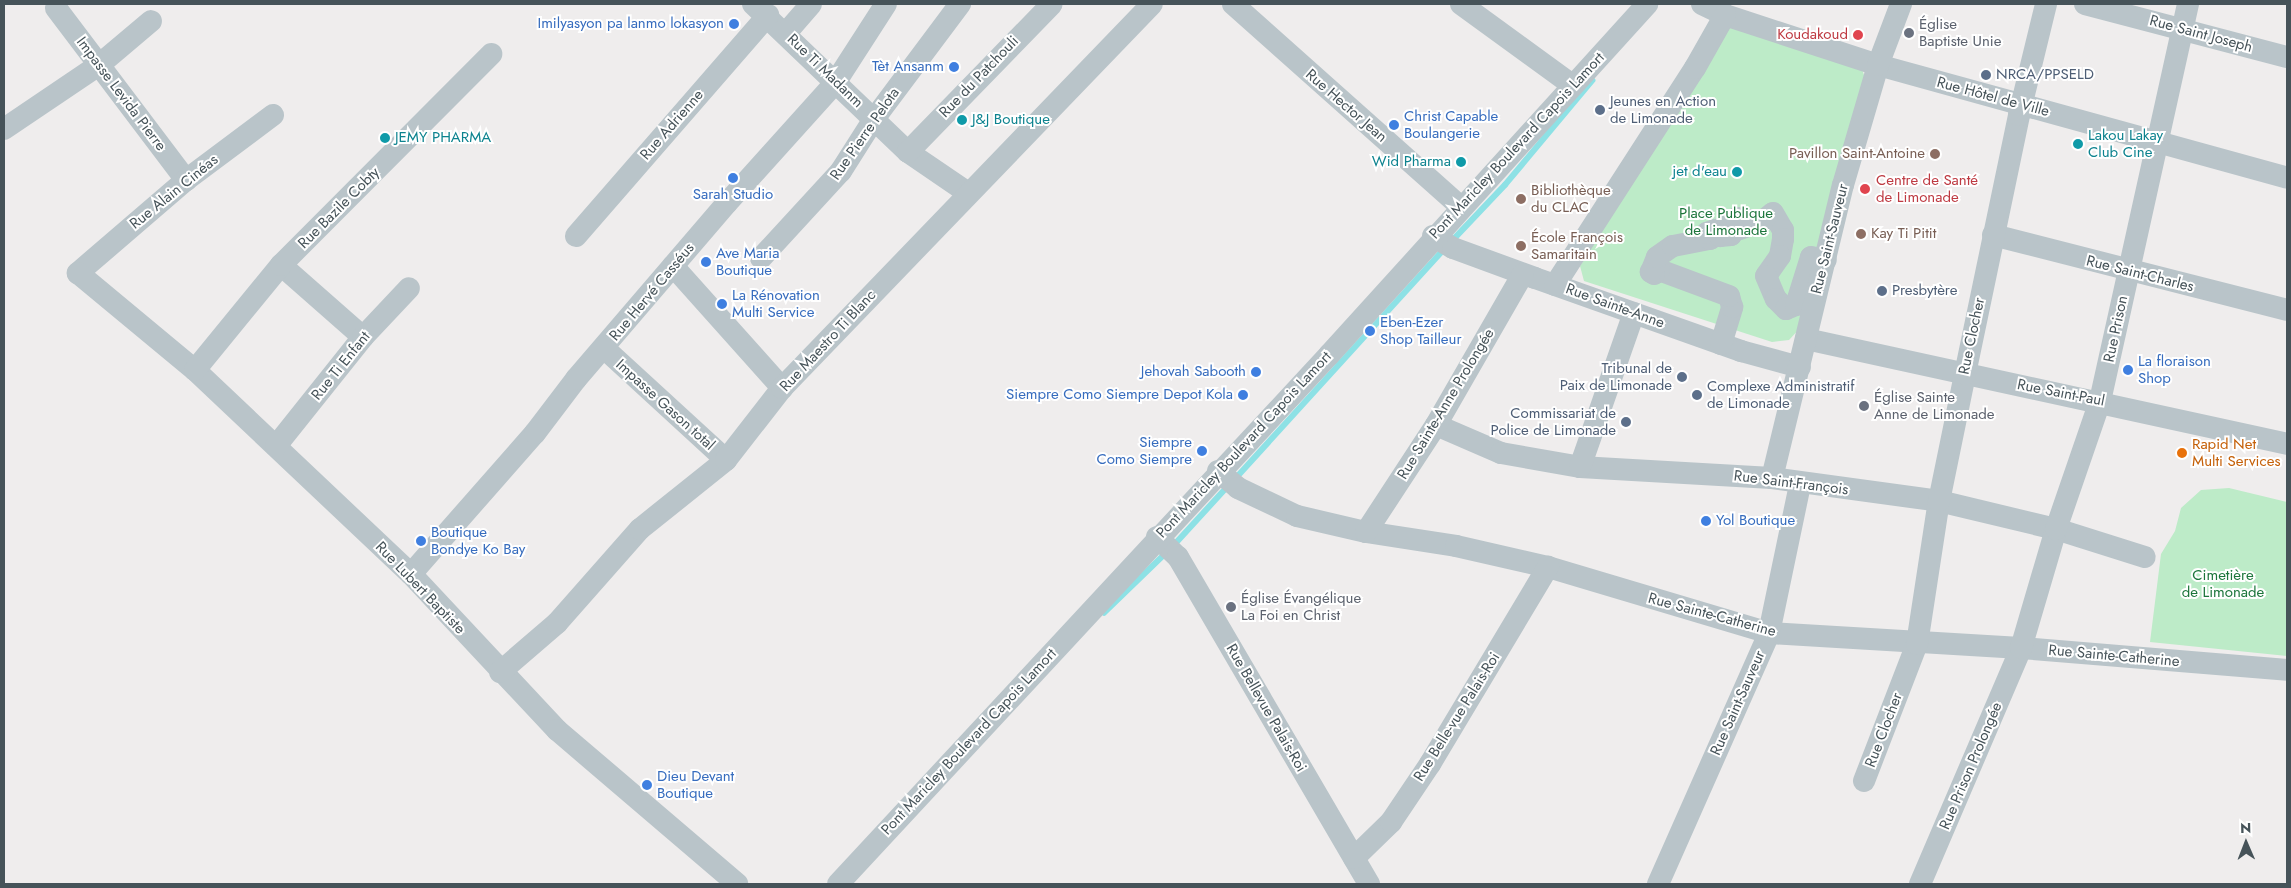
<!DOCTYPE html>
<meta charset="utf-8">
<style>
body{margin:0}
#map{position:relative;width:2291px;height:888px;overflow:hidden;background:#efeded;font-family:Jost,sans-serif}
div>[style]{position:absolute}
.green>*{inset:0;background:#bdebc8}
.stream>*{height:5.5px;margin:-2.75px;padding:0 2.75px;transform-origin:2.75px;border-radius:2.75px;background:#8de1e5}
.minor>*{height:22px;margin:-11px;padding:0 11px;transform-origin:11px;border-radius:11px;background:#b9c4c9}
.dots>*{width:14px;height:14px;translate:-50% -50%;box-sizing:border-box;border:2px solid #fff;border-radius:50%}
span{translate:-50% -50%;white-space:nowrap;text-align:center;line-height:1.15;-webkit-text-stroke:4px #fff;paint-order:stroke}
.shop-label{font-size:15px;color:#366cbe}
.right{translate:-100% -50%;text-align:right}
.left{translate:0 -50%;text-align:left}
.worship-label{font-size:15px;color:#5b616d}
.street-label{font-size:15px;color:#465359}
.health-label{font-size:15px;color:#be3a42}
.service-label{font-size:15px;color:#4e5e75}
.culture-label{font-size:15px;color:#0d838f}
.education-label{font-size:15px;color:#785e54}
.park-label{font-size:15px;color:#1c753b}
.food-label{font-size:15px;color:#c56008}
.frame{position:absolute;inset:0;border:5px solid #465359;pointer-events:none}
.north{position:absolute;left:2221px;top:818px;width:50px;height:50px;-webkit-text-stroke:4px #fff;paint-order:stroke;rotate:359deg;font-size:14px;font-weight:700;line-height:20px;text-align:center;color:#465359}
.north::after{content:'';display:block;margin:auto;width:18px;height:22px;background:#465359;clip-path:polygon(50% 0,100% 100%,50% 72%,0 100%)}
</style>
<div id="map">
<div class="green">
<i style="clip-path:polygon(1731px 25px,1862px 69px,1865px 78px,1802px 326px,1789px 340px,1772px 342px,1584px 281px,1580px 266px)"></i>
<i style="clip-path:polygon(2229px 488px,2287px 502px,2287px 656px,2150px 642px,2161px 554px,2175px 531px,2181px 508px,2201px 490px)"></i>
</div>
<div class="stream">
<i style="left:1452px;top:241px;width:77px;rotate:-46.6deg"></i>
<i style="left:1505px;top:185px;width:136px;rotate:-50.1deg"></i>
<i style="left:1235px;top:479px;width:311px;rotate:-47.7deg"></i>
<i style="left:1174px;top:545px;width:80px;rotate:-47.5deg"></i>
<i style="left:1104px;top:613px;width:88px;rotate:-44.1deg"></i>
</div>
<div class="minor">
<i style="left:753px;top:4px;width:214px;rotate:43.7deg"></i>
<i style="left:908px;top:152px;width:73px;rotate:34.3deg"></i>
<i style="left:1233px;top:4px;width:305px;rotate:41.7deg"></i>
<i style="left:1461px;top:4px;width:137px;rotate:36.1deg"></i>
<i style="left:1702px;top:4px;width:25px;rotate:26deg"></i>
<i style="left:1725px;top:15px;width:161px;rotate:18.1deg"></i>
<i style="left:1878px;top:65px;width:424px;rotate:15.4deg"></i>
<i style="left:2085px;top:4px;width:209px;rotate:14.7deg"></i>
<i style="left:56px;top:8px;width:216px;rotate:52.9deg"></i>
<i style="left:786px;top:33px;width:38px;rotate:-49deg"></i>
<i style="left:273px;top:115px;width:109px;rotate:143.2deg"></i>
<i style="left:186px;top:180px;width:143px;rotate:139.3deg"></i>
<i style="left:78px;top:273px;width:152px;rotate:39.7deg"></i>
<i style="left:195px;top:370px;width:297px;rotate:43.4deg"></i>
<i style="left:411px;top:574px;width:214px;rotate:46.9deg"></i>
<i style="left:557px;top:730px;width:237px;rotate:40.5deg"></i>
<i style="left:4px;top:129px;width:115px;rotate:-34deg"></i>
<i style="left:99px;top:65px;width:68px;rotate:-40.2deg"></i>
<i style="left:908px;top:152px;width:206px;rotate:-45.8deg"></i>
<i style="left:1993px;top:235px;width:303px;rotate:14.3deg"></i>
<i style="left:576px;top:236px;width:293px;rotate:-49deg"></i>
<i style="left:1433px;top:236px;width:23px;rotate:31deg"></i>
<i style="left:1453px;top:248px;width:87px;rotate:20.1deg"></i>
<i style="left:1535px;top:278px;width:219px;rotate:19.5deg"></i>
<i style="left:1741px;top:351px;width:61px;rotate:15.2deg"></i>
<i style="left:761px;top:258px;width:118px;rotate:-47.4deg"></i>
<i style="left:841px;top:171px;width:62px;rotate:-57.6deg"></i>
<i style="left:874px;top:119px;width:144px;rotate:-53.2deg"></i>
<i style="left:281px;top:265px;width:109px;rotate:41.3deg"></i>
<i style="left:673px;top:266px;width:164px;rotate:48.2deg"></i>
<i style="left:1555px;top:285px;width:258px;rotate:-57.2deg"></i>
<i style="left:1695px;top:68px;width:61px;rotate:-60.5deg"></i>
<i style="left:1806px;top:339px;width:492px;rotate:12.3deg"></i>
<i style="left:1721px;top:344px;width:39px;rotate:-73deg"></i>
<i style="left:1732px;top:307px;width:11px;rotate:-105deg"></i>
<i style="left:1729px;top:296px;width:75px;rotate:-159.6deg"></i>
<i style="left:1659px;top:270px;width:6px;rotate:141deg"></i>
<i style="left:1654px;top:274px;width:4px;rotate:-146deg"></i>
<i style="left:1651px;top:272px;width:16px;rotate:-68deg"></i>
<i style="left:1657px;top:257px;width:19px;rotate:-35deg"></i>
<i style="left:1673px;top:246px;width:38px;rotate:-11deg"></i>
<i style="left:1710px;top:239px;width:7px;rotate:-117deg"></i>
<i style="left:1707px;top:233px;width:9px;rotate:-21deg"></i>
<i style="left:1715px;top:230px;width:8px;rotate:50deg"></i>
<i style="left:1720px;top:236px;width:11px;rotate:-5deg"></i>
<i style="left:1731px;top:235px;width:13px;rotate:-103deg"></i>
<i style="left:1728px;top:222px;width:10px;rotate:-24deg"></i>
<i style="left:1737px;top:218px;width:11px;rotate:75deg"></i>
<i style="left:1740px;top:229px;width:12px;rotate:-20deg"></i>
<i style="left:1751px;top:225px;width:5px;rotate:-101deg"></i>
<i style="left:1750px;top:220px;width:14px"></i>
<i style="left:1764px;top:220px;width:11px;rotate:-38deg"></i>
<i style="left:1773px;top:213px;width:20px;rotate:60deg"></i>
<i style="left:1783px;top:230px;width:9px;rotate:90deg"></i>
<i style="left:1783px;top:239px;width:17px;rotate:100deg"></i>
<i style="left:1780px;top:256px;width:24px;rotate:125deg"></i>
<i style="left:1766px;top:276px;width:25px;rotate:67deg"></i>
<i style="left:1776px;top:299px;width:14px;rotate:45deg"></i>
<i style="left:1786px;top:309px;width:11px;rotate:-22deg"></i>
<i style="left:1796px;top:305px;width:50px;rotate:-72.6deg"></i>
<i style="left:1811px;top:257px;width:15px;rotate:11deg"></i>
<i style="left:605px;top:349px;width:164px;rotate:42.5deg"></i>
<i style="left:195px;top:370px;width:136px;rotate:-50.7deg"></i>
<i style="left:281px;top:265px;width:298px;rotate:-45.1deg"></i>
<i style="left:1436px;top:425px;width:71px;rotate:23.3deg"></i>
<i style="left:1501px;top:453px;width:80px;rotate:10deg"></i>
<i style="left:1580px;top:467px;width:192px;rotate:3.3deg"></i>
<i style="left:1772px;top:478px;width:169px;rotate:7.8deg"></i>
<i style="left:1939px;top:501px;width:120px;rotate:13.5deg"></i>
<i style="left:2056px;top:529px;width:93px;rotate:17.5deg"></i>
<i style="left:276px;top:446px;width:139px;rotate:-51.4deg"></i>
<i style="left:363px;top:337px;width:67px;rotate:-46.8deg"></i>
<i style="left:1580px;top:467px;width:163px;rotate:-70.7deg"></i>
<i style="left:1218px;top:471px;width:26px;rotate:40deg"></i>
<i style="left:1238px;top:488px;width:65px;rotate:25.4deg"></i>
<i style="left:1297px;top:516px;width:71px;rotate:13.1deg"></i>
<i style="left:1366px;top:532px;width:91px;rotate:8.8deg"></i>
<i style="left:1456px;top:546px;width:94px;rotate:12.9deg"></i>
<i style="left:1548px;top:567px;width:231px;rotate:16.6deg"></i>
<i style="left:1769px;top:633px;width:252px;rotate:3.4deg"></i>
<i style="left:2021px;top:648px;width:267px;rotate:4.7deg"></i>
<i style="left:1772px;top:478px;width:301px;rotate:-76.4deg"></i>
<i style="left:1843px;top:185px;width:125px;rotate:-73.7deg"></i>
<i style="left:1878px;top:65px;width:65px;rotate:-69.3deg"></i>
<i style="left:1366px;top:532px;width:128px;rotate:-56.8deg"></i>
<i style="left:1436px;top:425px;width:174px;rotate:-60.1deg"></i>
<i style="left:1157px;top:537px;width:29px;rotate:44deg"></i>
<i style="left:1178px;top:557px;width:379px;rotate:59.7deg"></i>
<i style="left:411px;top:574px;width:188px;rotate:-48.7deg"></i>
<i style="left:535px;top:433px;width:68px;rotate:-52.8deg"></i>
<i style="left:576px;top:379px;width:232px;rotate:-49.4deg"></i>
<i style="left:727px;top:203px;width:161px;rotate:-48deg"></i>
<i style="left:835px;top:83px;width:94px;rotate:-57.2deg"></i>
<i style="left:500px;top:672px;width:75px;rotate:-40.7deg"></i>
<i style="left:557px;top:623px;width:125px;rotate:-48.6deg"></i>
<i style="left:640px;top:529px;width:110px;rotate:-38.7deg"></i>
<i style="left:726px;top:460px;width:91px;rotate:-52.1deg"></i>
<i style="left:782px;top:388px;width:533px;rotate:-46.06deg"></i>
<i style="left:1864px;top:781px;width:147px;rotate:-68.9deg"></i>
<i style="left:1917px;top:644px;width:145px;rotate:-81.3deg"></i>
<i style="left:1939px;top:501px;width:130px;rotate:-78.4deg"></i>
<i style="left:1965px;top:374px;width:265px;rotate:-78.2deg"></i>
<i style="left:2019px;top:115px;width:114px;rotate:-76.3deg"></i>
<i style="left:1354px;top:858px;width:52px;rotate:-44.2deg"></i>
<i style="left:1391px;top:822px;width:70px;rotate:-56.1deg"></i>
<i style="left:1430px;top:764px;width:230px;rotate:-59.1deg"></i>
<i style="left:838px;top:884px;width:722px;rotate:-47.13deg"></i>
<i style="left:1329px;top:355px;width:474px;rotate:-47.8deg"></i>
<i style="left:1658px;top:884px;width:274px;rotate:-66.1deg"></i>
<i style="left:1769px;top:633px;width:152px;rotate:-78.2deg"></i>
<i style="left:1920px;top:884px;width:257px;rotate:-66.8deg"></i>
<i style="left:2021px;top:648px;width:124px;rotate:-73.6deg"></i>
<i style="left:2056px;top:529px;width:135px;rotate:-71deg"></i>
<i style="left:2100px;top:401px;width:407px;rotate:-77.5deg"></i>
</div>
<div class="dots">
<i style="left:734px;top:24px;background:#3f7fe0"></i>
<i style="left:1909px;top:33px;background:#6b7280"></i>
<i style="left:1858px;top:35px;background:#e0444e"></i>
<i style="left:954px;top:67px;background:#3f7fe0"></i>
<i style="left:1986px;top:75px;background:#5c6f8a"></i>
<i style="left:1600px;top:110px;background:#5c6f8a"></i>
<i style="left:962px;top:120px;background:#0f9aa8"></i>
<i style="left:1394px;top:125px;background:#3f7fe0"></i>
<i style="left:385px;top:138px;background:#0f9aa8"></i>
<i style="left:2078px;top:144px;background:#0f9aa8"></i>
<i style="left:1935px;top:154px;background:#8d6e63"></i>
<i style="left:1461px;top:162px;background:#0f9aa8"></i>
<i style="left:1737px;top:172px;background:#0f9aa8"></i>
<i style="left:733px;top:178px;background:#3f7fe0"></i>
<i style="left:1865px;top:189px;background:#e0444e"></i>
<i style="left:1521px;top:199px;background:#8d6e63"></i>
<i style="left:1861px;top:234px;background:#8d6e63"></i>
<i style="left:1521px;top:246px;background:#8d6e63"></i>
<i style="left:706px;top:262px;background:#3f7fe0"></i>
<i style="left:1882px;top:291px;background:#5c6f8a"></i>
<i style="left:722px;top:304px;background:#3f7fe0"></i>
<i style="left:1370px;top:331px;background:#3f7fe0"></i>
<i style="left:2128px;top:370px;background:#3f7fe0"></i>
<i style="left:1256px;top:372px;background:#3f7fe0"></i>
<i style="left:1682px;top:377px;background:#5c6f8a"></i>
<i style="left:1243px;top:395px;background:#3f7fe0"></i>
<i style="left:1697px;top:395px;background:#5c6f8a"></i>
<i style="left:1864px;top:406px;background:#6b7280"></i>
<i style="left:1626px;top:422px;background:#5c6f8a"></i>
<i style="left:1202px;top:451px;background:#3f7fe0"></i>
<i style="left:2182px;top:453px;background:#e8710a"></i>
<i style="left:1706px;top:521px;background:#3f7fe0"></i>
<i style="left:421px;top:541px;background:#3f7fe0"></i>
<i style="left:1231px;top:607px;background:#6b7280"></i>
<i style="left:647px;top:785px;background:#3f7fe0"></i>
</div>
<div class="shop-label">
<span class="right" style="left:724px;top:24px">Imilyasyon pa lanmo lokasyon</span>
<span class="right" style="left:944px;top:67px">Tèt Ansanm</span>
<span class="left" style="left:1404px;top:125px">Christ Capable<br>Boulangerie</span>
<span style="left:733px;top:195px">Sarah Studio</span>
<span class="left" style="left:716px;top:262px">Ave Maria<br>Boutique</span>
<span class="left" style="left:732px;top:304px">La Rénovation<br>Multi Service</span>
<span class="left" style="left:1380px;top:331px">Eben-Ezer<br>Shop Tailleur</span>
<span class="left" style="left:2138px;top:370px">La floraison<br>Shop</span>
<span class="right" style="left:1246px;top:372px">Jehovah Sabooth</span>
<span class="right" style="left:1233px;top:395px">Siempre Como Siempre Depot Kola</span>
<span class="right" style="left:1192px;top:451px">Siempre<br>Como Siempre</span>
<span class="left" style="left:1716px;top:521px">Yol Boutique</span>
<span class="left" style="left:431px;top:541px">Boutique<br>Bondye Ko Bay</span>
<span class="left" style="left:657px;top:785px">Dieu Devant<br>Boutique</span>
</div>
<div class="worship-label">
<span class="left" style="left:1919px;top:33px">Église<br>Baptiste Unie</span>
<span class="left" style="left:1874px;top:406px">Église Sainte<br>Anne de Limonade</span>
<span class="left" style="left:1241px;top:607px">Église Évangélique<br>La Foi en Christ</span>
</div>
<div class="street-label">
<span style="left:2201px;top:34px;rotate:15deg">Rue Saint Joseph</span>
<span style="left:825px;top:71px;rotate:44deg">Rue Ti Madanm</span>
<span style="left:979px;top:77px;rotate:-46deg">Rue du Patchouli</span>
<span style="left:121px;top:94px;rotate:53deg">Impasse Levida Pierre</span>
<span style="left:1993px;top:97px;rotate:15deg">Rue Hôtel de Ville</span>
<span style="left:1346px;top:106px;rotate:41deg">Rue Hector Jean</span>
<span style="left:672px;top:125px;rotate:-49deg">Rue Adrienne</span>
<span style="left:865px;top:134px;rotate:-55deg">Rue Pierre Pelota</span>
<span style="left:1517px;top:146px;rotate:-47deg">Pont Maricley Boulevard Capois Lamort</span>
<span style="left:174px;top:192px;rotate:-39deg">Rue Alain Cinéas</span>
<span style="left:339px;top:208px;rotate:-45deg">Rue Bazile Cobty</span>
<span style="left:1830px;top:239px;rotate:-76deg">Rue Saint-Sauveur</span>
<span style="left:2140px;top:274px;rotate:14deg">Rue Saint-Charles</span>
<span style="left:652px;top:292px;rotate:-50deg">Rue Hervé Casséus</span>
<span style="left:1615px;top:306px;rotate:20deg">Rue Sainte-Anne</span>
<span style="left:2116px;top:329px;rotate:-78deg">Rue Prison</span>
<span style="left:1972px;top:336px;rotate:-78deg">Rue Clocher</span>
<span style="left:828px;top:341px;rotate:-47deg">Rue Maestro Ti Blanc</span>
<span style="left:341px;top:366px;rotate:-51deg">Rue Ti Enfant</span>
<span style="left:2061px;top:393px;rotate:11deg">Rue Saint-Paul</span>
<span style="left:1446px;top:404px;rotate:-59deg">Rue Sainte-Anne Prolongée</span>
<span style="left:665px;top:405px;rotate:42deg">Impasse Gason total</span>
<span style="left:1244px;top:445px;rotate:-47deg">Pont Maricley Boulevard Capois Lamort</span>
<span style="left:1791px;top:483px;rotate:7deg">Rue Saint-François</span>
<span style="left:420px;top:588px;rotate:46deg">Rue Lubert Baptiste</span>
<span style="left:1712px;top:615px;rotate:15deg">Rue Sainte-Catherine</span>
<span style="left:2114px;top:656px;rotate:5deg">Rue Sainte-Catherine</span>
<span style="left:1738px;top:703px;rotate:-66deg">Rue Saint-Sauveur</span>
<span style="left:1266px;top:708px;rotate:60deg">Rue Bellevue Palais-Roi</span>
<span style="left:1457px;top:717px;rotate:-58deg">Rue Belle-vue Palais-Roi</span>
<span style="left:1884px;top:730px;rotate:-69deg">Rue Clocher</span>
<span style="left:969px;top:742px;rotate:-47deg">Pont Maricley Boulevard Capois Lamort</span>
<span style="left:1971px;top:766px;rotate:-67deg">Rue Prison Prolongée</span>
</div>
<div class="health-label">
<span class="right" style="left:1848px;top:35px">Koudakoud</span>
<span class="left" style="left:1876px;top:189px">Centre de Santé<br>de Limonade</span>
</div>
<div class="service-label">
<span class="left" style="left:1996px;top:75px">NRCA/PPSELD</span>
<span class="left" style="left:1610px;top:110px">Jeunes en Action<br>de Limonade</span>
<span class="left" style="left:1892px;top:291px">Presbytère</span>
<span class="right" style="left:1672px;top:377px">Tribunal de<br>Paix de Limonade</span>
<span class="left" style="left:1707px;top:395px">Complexe Administratif<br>de Limonade</span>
<span class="right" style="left:1616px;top:422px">Commissariat de<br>Police de Limonade</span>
</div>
<div class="culture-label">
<span class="left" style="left:972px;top:120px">J&amp;J Boutique</span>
<span class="left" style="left:2088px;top:144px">Lakou Lakay<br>Club Cine</span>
<span class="left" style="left:395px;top:138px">JEMY PHARMA</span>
<span class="right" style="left:1451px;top:162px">Wid Pharma</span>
<span class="right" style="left:1727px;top:172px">jet d'eau</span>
</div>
<div class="education-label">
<span class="right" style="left:1925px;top:154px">Pavillon Saint-Antoine</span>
<span class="left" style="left:1531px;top:199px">Bibliothèque<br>du CLAC</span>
<span class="left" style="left:1871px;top:234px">Kay Ti Pitit</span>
<span class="left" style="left:1531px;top:246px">École François<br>Samaritain</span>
</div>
<div class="park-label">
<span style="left:1726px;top:222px">Place Publique<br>de Limonade</span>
<span style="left:2223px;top:584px">Cimetière<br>de Limonade</span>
</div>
<div class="food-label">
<span class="left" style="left:2192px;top:453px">Rapid Net<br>Multi Services</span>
</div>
<div class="frame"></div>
<div class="north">N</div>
</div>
